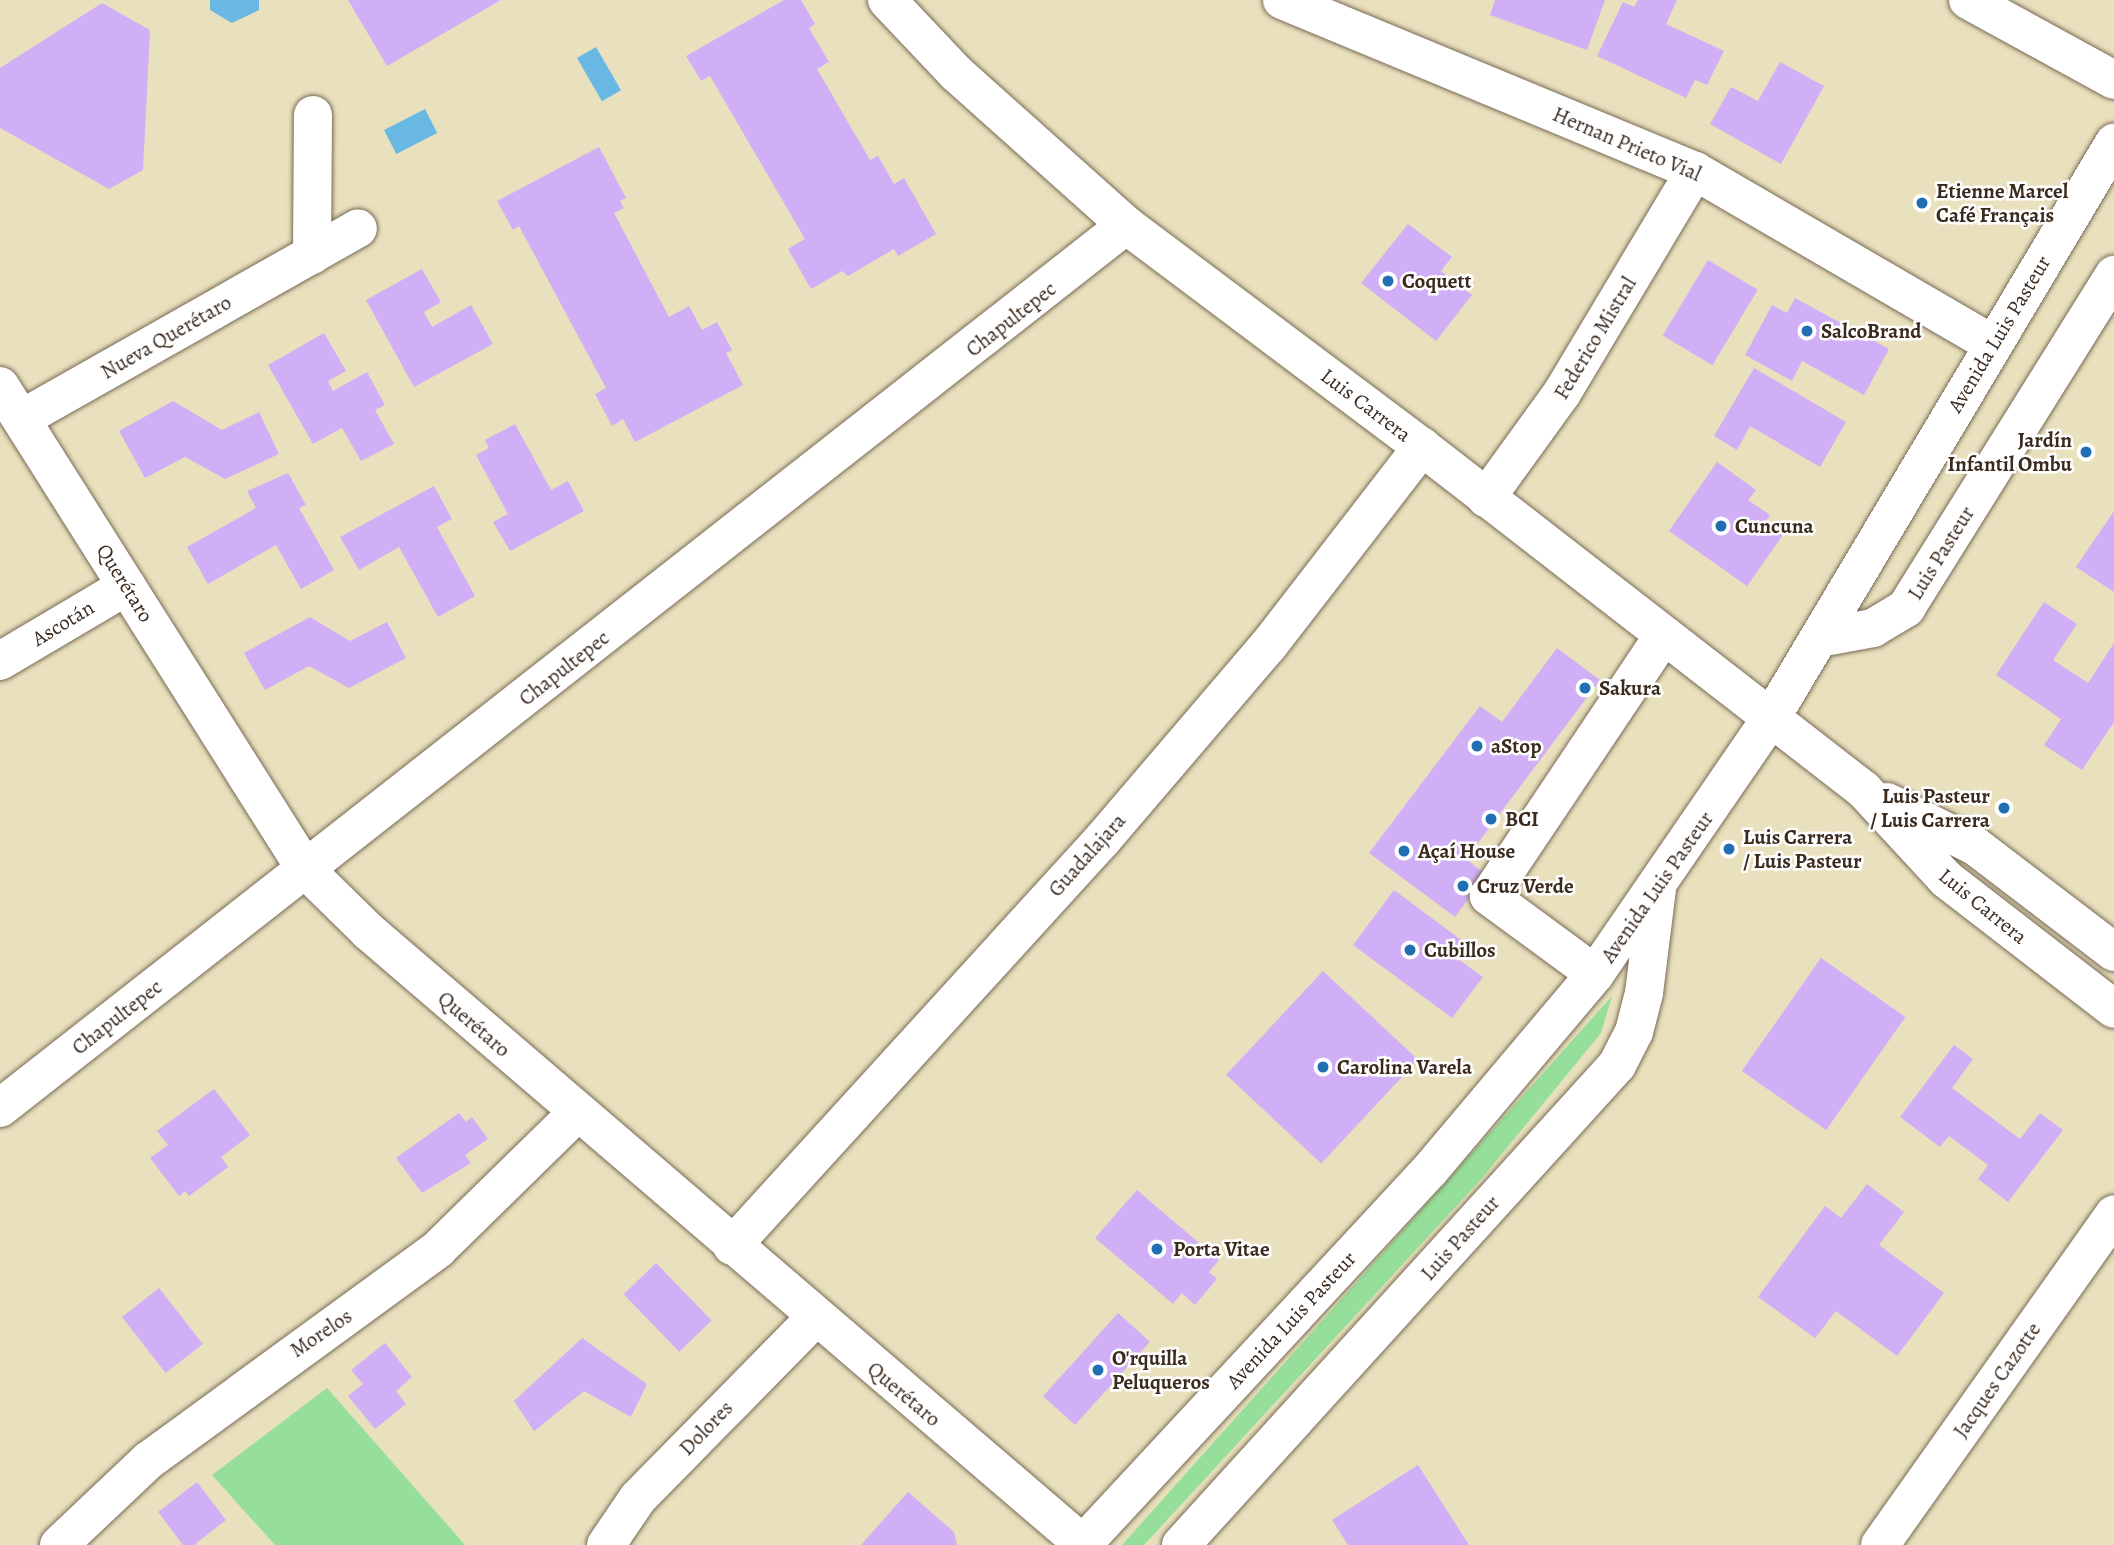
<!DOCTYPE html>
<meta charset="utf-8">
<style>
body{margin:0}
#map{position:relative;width:2114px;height:1545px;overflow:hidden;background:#e9e0bd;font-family:Alegreya,serif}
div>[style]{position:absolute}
.green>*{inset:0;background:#96df9a}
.water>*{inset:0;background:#69b8e4;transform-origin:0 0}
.building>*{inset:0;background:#d1aff6;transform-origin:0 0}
.roads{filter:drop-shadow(0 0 2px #786a56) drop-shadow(0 0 2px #786a56)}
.minor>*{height:38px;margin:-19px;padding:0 19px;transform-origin:19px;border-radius:19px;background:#fff}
.major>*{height:38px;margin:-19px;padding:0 19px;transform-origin:19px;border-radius:19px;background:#fff}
.dots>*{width:19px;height:19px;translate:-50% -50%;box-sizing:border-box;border:4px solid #fff;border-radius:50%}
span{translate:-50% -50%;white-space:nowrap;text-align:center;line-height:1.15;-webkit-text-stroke:5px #fff;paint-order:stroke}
.street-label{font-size:21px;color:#3b2a1e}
.poi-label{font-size:21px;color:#3b2a1e;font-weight:700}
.left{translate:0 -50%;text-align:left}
.right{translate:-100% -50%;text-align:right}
</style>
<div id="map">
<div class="green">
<i style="clip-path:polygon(1612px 996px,1601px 1033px,1483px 1177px,1144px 1545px,1122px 1545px)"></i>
<i style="clip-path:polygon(327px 1388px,465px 1545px,275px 1545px,212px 1475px)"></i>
</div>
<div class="water">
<i style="clip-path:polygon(210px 0,259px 0,259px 10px,232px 23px,210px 10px)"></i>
<i style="left:596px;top:47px;width:50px;height:22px;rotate:60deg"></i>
<i style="left:425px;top:109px;width:27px;height:46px;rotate:63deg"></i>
</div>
<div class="building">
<i style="clip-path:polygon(348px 0,501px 0,387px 66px)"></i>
<i style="clip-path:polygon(784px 0,801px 0,815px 24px,809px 28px,829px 62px,817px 69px,870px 160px,878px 156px,894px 184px,904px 178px,936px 234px,898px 256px,894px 249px,848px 276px,842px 271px,811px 289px,788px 249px,805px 239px,710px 76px,701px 81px,686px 56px)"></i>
<i style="clip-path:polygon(1495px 0,1605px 0,1587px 50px,1490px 15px)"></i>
<i style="clip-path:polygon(1638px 0,1677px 0,1666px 24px,1724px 51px,1707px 85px,1695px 80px,1686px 98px,1597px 56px,1623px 2px,1634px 7px)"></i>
<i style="clip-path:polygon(102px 3px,150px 30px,143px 170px,109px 189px,0 128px,0 68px)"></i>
<i style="clip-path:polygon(1780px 62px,1824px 86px,1781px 164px,1710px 124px,1731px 87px,1758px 101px)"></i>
<i style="clip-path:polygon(599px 147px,626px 198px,620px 201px,624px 208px,614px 213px,669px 317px,689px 306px,702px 330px,717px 322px,732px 350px,726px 353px,743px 385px,635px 442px,623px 419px,612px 426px,595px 394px,606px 388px,519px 226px,513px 230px,497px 201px)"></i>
<i style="clip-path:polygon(1408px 224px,1452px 257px,1441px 271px,1472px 295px,1436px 341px,1361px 283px)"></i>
<i style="left:1708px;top:260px;width:58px;height:88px;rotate:31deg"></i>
<i style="clip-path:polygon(422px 269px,441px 302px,424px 312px,432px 327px,471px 305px,493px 344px,414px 387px,366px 300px)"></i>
<i style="clip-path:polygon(1795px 298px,1889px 349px,1864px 395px,1802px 361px,1792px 381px,1745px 355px,1772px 305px,1787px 313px)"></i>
<i style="clip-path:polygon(324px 333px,346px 371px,328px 381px,333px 391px,367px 372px,385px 405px,375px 410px,394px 444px,361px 461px,342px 428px,313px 444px,268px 365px)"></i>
<i style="clip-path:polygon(1754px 368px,1846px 422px,1820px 467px,1750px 426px,1737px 450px,1714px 436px)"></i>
<i style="clip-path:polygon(173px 401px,222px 430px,259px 412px,279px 454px,225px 479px,185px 457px,145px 478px,119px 431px)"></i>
<i style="clip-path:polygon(515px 424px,551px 490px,568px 481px,584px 511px,510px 551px,493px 522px,508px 514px,476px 455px,489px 448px,485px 440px)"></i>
<i style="clip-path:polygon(1717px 462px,1756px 490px,1748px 500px,1770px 515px,1765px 522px,1783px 535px,1747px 586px,1669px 531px)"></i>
<i style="clip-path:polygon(288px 473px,306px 505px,299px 508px,334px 570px,301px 589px,276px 545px,208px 584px,187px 547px,256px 508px,247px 491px)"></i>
<i style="clip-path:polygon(434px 486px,452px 519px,437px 527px,475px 596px,438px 617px,399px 547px,359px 570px,340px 537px)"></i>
<i style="clip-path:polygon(2114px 511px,2114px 592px,2076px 567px)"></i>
<i style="clip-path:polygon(2044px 602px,2077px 624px,2053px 660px,2088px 683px,2114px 643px,2114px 722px,2082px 770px,2044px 745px,2061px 719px,1996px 675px)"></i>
<i style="clip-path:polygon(310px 617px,350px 641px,387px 622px,406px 658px,349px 688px,309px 666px,265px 690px,244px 653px)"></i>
<i style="clip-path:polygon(1557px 648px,1600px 680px,1466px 859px,1486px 875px,1455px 917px,1369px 853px,1480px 706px,1502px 722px)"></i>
<i style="clip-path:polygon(1394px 890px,1464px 942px,1454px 956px,1483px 977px,1452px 1018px,1353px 945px)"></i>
<i style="left:1821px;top:958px;width:103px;height:138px;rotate:35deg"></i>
<i style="left:1323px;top:971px;width:130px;height:142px;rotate:43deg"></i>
<i style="clip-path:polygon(1954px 1045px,1973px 1059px,1952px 1088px,2020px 1139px,2040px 1113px,2063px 1130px,2008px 1202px,1978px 1179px,1988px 1165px,1949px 1136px,1940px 1147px,1900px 1117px)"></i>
<i style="clip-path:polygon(214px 1089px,250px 1135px,221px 1157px,228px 1167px,189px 1196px,185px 1191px,179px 1196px,150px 1158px,168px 1145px,157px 1131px)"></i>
<i style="clip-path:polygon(459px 1113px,466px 1122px,472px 1117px,488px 1139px,465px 1155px,471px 1163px,422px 1193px,396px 1158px)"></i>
<i style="clip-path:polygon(1867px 1184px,1904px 1212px,1879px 1245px,1944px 1293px,1897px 1356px,1836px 1311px,1815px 1338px,1758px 1297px,1825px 1206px,1841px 1218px)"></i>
<i style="clip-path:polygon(1137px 1190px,1219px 1260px,1209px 1272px,1217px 1279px,1195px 1305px,1182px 1293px,1173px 1304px,1095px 1238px)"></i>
<i style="left:656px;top:1263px;width:80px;height:45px;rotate:46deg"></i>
<i style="left:159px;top:1288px;width:71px;height:47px;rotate:52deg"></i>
<i style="left:1118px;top:1313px;width:43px;height:112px;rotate:42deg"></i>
<i style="clip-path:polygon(582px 1338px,647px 1384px,631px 1417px,584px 1391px,534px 1431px,514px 1401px)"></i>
<i style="clip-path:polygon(385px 1343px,412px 1377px,396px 1391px,406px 1404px,375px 1429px,348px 1396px,363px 1384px,351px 1370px)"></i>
<i style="clip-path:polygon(1418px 1465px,1469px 1545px,1348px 1545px,1332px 1520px)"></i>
<i style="clip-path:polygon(197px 1482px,226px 1520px,194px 1545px,183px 1545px,158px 1512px)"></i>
<i style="clip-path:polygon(908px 1492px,954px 1532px,957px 1545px,861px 1545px)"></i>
</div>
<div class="roads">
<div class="minor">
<i style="left:887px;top:0;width:100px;rotate:46.6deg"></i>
<i style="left:956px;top:73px;width:228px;rotate:41.8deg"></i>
<i style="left:1126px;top:225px;width:370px;rotate:36.9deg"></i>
<i style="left:1422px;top:447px;width:559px;rotate:37.81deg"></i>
<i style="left:1864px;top:790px;width:121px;rotate:47.3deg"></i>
<i style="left:1946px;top:879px;width:212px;rotate:37.7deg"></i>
<i style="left:1282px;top:0;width:447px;rotate:22.5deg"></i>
<i style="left:1695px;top:171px;width:344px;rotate:30.2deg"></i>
<i style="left:1968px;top:0;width:166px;rotate:28.7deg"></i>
<i style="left:312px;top:255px;width:140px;rotate:-89.6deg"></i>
<i style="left:0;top:386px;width:573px;rotate:57.7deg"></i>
<i style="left:306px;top:870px;width:87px;rotate:44.5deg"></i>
<i style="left:368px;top:931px;width:942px;rotate:40.61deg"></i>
<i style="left:21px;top:419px;width:387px;rotate:-29.5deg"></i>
<i style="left:1486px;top:498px;width:130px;rotate:-54.1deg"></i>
<i style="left:1562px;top:393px;width:259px;rotate:-59.1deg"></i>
<i style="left:1819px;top:638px;width:55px;rotate:-10.5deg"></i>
<i style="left:1873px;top:628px;width:39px;rotate:-31deg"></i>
<i style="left:1906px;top:608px;width:393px;rotate:-58deg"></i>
<i style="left:0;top:661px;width:147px;rotate:-30.6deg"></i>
<i style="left:1887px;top:802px;width:98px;rotate:26.6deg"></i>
<i style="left:1975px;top:846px;width:175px;rotate:37.3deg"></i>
<i style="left:1595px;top:974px;width:132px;rotate:-143.7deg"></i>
<i style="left:1489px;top:896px;width:314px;rotate:-56.2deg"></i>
<i style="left:0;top:1108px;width:1431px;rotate:-38.1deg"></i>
<i style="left:732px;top:1246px;width:551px;rotate:-47.65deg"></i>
<i style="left:1103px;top:839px;width:254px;rotate:-49.5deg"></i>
<i style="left:1268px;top:646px;width:252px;rotate:-52.3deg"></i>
<i style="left:59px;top:1545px;width:124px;rotate:-43.4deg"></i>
<i style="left:149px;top:1460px;width:358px;rotate:-36.1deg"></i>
<i style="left:438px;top:1249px;width:194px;rotate:-44.4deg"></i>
<i style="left:606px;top:1545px;width:57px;rotate:-55.8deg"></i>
<i style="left:638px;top:1498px;width:252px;rotate:-45.5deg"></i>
<i style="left:1181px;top:1545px;width:648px;rotate:-47.75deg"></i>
<i style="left:1617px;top:1065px;width:37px;rotate:-63deg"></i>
<i style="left:1634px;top:1032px;width:40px;rotate:-75.6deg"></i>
<i style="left:1644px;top:993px;width:105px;rotate:-82.9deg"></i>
<i style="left:1880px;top:1545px;width:405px;rotate:-54.7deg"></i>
</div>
<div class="major">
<i style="left:1082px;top:1545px;width:512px;rotate:-47.14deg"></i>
<i style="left:1430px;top:1170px;width:256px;rotate:-49.9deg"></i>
<i style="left:1595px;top:974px;width:311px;rotate:-55.5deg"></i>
<i style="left:1771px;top:718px;width:670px;rotate:-59.18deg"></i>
</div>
</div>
<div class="dots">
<i style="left:1922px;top:203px;background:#1f6fb2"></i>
<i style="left:1388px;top:281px;background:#1f6fb2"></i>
<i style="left:1807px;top:331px;background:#1f6fb2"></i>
<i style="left:2086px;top:452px;background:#1f6fb2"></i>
<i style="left:1721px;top:526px;background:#1f6fb2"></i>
<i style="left:1585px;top:688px;background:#1f6fb2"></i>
<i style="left:1477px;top:746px;background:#1f6fb2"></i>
<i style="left:2004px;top:808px;background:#1f6fb2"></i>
<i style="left:1491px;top:819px;background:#1f6fb2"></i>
<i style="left:1729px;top:849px;background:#1f6fb2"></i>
<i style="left:1404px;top:851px;background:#1f6fb2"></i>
<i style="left:1463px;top:886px;background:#1f6fb2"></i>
<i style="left:1410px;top:950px;background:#1f6fb2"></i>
<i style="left:1323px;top:1067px;background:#1f6fb2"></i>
<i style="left:1157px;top:1249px;background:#1f6fb2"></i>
<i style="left:1098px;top:1370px;background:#1f6fb2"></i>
</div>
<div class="street-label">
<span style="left:1627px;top:144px;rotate:23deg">Hernan Prieto Vial</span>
<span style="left:1011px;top:319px;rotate:-38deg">Chapultepec</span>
<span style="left:1999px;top:334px;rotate:-59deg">Avenida Luis Pasteur</span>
<span style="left:166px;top:337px;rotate:-30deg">Nueva Querétaro</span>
<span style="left:1595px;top:338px;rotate:-59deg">Federico Mistral</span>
<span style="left:1366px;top:405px;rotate:37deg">Luis Carrera</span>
<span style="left:1941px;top:553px;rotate:-58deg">Luis Pasteur</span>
<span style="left:125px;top:583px;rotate:58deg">Querétaro</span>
<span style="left:63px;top:623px;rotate:-31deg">Ascotán</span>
<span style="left:564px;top:668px;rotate:-38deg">Chapultepec</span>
<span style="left:1087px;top:855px;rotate:-48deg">Guadalajara</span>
<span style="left:1657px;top:887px;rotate:-55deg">Avenida Luis Pasteur</span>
<span style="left:1983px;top:906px;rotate:39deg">Luis Carrera</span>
<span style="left:117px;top:1017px;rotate:-38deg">Chapultepec</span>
<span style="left:474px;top:1024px;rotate:41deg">Querétaro</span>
<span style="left:1460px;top:1238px;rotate:-48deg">Luis Pasteur</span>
<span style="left:1291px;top:1320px;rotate:-47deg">Avenida Luis Pasteur</span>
<span style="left:321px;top:1333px;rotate:-34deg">Morelos</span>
<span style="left:1997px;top:1380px;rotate:-55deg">Jacques Cazotte</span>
<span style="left:904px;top:1394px;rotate:40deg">Querétaro</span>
<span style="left:706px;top:1428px;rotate:-46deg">Dolores</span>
</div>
<div class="poi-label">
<span class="left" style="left:1936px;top:203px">Etienne Marcel<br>Café Français</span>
<span class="left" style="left:1402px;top:281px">Coquett</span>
<span class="left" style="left:1821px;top:331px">SalcoBrand</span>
<span class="right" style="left:2072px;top:452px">Jardín<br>Infantil Ombu</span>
<span class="left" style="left:1735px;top:526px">Cuncuna</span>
<span class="left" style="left:1599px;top:688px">Sakura</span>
<span class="left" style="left:1491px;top:746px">aStop</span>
<span class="right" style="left:1990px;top:808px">Luis Pasteur<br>/ Luis Carrera</span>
<span class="left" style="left:1505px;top:819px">BCI</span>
<span class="left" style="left:1743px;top:849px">Luis Carrera<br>/ Luis Pasteur</span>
<span class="left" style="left:1418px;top:851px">Açaí House</span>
<span class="left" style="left:1477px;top:886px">Cruz Verde</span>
<span class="left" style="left:1424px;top:950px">Cubillos</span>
<span class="left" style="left:1337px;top:1067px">Carolina Varela</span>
<span class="left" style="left:1173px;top:1249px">Porta Vitae</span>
<span class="left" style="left:1112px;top:1370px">O'rquilla<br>Peluqueros</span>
</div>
</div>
